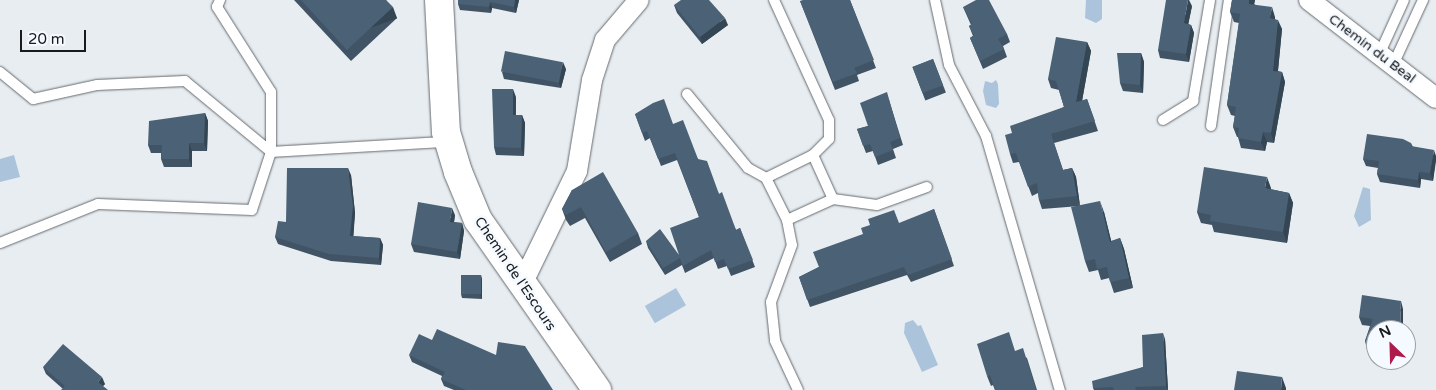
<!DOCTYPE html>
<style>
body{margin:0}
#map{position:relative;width:1436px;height:390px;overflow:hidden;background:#e7edf1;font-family:"Varela Round",sans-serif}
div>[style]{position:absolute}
.water>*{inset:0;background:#abc4db;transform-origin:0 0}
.roads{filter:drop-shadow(0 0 1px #666a6f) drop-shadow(0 0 1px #666a6f)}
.lane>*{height:10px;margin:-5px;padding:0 5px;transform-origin:5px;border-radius:5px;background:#fff}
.street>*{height:20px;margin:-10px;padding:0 10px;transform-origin:10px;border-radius:10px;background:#fff}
.secondary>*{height:28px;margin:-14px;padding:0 14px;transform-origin:14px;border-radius:14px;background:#fff}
.wall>*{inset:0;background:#405465;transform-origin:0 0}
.shaded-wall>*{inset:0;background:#344553;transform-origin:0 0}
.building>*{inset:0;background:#4b6276;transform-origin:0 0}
span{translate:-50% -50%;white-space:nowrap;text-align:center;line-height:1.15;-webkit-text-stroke:5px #f4faff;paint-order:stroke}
.street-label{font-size:14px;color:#181a1c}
.north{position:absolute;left:1366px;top:320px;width:50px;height:50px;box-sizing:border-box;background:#f4faff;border:1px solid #9ca0a4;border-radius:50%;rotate:336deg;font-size:14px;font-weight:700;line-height:20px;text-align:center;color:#181a1c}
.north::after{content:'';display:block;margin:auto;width:18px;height:22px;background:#ae1b4a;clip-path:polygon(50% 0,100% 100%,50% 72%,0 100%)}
.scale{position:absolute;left:20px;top:30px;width:66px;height:22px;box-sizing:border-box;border:2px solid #181a1c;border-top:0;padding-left:6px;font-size:15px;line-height:18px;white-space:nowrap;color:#181a1c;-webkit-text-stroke:4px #f4faff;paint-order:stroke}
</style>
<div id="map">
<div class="water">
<i style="clip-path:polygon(1086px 0,1102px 0,1102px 19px,1096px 23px,1085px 18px)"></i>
<i style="clip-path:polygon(985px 81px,992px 83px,996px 80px,998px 84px,999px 104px,996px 108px,986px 105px,983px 91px)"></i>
<i style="clip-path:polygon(14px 155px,20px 177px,0 182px,0 159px)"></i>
<i style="clip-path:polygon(1363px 187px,1370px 189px,1371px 220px,1359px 227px,1354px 216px)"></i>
<i style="left:676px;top:288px;width:20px;height:36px;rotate:60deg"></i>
<i style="clip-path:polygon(913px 320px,918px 326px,921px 325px,938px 365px,922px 372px,904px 333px,905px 323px)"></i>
</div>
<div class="roads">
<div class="lane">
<i style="left:774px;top:0;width:132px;rotate:65.4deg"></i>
<i style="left:829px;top:120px;width:19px;rotate:90deg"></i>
<i style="left:829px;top:139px;width:23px;rotate:135deg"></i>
<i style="left:813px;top:155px;width:52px;rotate:153.9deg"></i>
<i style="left:766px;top:178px;width:47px;rotate:63.4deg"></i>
<i style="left:787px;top:220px;width:25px;rotate:79deg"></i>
<i style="left:792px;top:245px;width:61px;rotate:110.2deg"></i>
<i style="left:771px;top:302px;width:39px;rotate:84deg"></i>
<i style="left:775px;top:341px;width:54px;rotate:64.9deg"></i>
<i style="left:935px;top:0;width:66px;rotate:77.8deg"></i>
<i style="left:949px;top:65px;width:80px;rotate:62.5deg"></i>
<i style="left:986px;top:136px;width:265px;rotate:73.8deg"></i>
<i style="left:1379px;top:55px;width:60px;rotate:-65.6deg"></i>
<i style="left:1393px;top:65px;width:72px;rotate:-65.2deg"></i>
<i style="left:0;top:72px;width:43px;rotate:39.3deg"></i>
<i style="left:33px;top:99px;width:66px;rotate:-12.3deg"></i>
<i style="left:97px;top:85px;width:88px;rotate:-2.6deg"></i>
<i style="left:185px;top:81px;width:112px;rotate:39.5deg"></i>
<i style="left:271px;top:152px;width:60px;rotate:-90deg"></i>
<i style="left:271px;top:92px;width:101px;rotate:-122.4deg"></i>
<i style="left:217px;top:7px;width:8px;rotate:-67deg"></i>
<i style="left:687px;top:94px;width:96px;rotate:50.5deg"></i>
<i style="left:748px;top:168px;width:21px;rotate:29deg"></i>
<i style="left:1163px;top:120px;width:36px;rotate:-32deg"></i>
<i style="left:1193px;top:101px;width:102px;rotate:-80.4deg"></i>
<i style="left:1211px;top:126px;width:127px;rotate:-81.9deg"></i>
<i style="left:813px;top:155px;width:48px;rotate:65.6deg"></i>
<i style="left:833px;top:199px;width:44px;rotate:7.8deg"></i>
<i style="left:877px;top:205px;width:53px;rotate:-19.8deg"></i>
<i style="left:787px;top:220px;width:51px;rotate:-24.5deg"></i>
<i style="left:0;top:243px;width:105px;rotate:-21.7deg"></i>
<i style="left:98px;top:204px;width:154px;rotate:2.2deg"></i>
<i style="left:252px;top:210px;width:61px;rotate:-71.9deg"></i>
<i style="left:271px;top:152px;width:176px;rotate:-3.3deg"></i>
</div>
<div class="street">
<i style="left:1309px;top:0;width:160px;rotate:37.7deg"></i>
<i style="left:521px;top:286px;width:128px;rotate:-64deg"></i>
<i style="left:577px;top:171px;width:92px;rotate:-80.6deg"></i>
<i style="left:592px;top:80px;width:42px;rotate:-72deg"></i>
<i style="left:605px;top:40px;width:52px;rotate:-49.6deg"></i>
</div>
<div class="secondary">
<i style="left:439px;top:0;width:132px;rotate:87deg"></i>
<i style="left:446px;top:132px;width:42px;rotate:73.3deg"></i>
<i style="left:458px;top:172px;width:52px;rotate:67.4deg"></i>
<i style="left:478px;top:220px;width:208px;rotate:55deg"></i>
</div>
</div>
<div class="wall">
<i style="clip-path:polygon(294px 0,386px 0,397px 18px,351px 61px)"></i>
<i style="clip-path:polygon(458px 0,519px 0,516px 13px,492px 8px,491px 13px,460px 10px,458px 4px)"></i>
<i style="clip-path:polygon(850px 0,876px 68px,857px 75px,859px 81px,835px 90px,800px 1px)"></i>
<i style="clip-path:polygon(1232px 0,1255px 0,1254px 4px,1275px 17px,1275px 19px,1282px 29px,1278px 71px,1282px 72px,1285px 82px,1274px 143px,1267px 142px,1265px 151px,1241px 148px,1238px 137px,1237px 137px,1233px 127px,1235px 116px,1231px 115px,1227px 105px,1239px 23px,1234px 22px,1230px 12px)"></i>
<i style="clip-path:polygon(674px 5px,728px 25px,702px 44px,677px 13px)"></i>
<i style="clip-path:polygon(1192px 6px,1188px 24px,1191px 25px,1194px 33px,1189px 62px,1160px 58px,1158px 50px)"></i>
<i style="clip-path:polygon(963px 7px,1007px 34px,1010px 42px,1003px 46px,1007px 57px,983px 69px,970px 38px,973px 36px,969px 26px,971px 25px)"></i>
<i style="clip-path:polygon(1087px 42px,1091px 51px,1082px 101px,1087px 99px,1098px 131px,1054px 143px,1063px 170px,1072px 168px,1076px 177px,1080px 206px,1104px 212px,1111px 241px,1120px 238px,1124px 249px,1133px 288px,1114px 293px,1109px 278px,1101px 280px,1098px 270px,1089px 272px,1085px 261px,1080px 206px,1042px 209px,1039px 200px,1038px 193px,1032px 196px,1019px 162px,1013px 163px,1010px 154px,1012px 133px,1064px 107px,1059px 90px,1051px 88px,1048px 79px)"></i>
<i style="clip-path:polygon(1141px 53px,1144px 62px,1143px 93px,1123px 91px,1120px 83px)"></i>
<i style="left:933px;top:59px;width:36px;height:22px;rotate:69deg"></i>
<i style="clip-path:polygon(566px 69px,561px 88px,504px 79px,502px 72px)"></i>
<i style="clip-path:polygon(516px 97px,516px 115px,522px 115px,525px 123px,524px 156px,496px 155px,494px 147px)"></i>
<i style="clip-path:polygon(889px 100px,903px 145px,893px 149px,896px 158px,878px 165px,873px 151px,866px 153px,857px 129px,868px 126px)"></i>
<i style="clip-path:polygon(205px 113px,208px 121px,207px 151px,192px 151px,192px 167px,164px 167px,161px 159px,161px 153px,151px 153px,148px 145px)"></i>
<i style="clip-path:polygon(635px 114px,673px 124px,698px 159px,719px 194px,736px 230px,740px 228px,755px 267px,731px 276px,727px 266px,718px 269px,714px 258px,685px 273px,682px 265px,665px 275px,648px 248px,646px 241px,679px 255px,699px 217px,677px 160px,661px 166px,650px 138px,645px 141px)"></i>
<i style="clip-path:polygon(1411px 143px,1413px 147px,1436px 156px,1433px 181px,1421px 179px,1420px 188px,1380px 182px,1377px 174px,1378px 168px,1366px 166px,1363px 159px)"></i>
<i style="clip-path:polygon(351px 175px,355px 213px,353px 236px,380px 238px,383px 245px,381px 265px,331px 261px,278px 244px,275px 237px,286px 222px)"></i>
<i style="clip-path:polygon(1271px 188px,1270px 189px,1289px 193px,1293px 203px,1287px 243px,1214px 232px,1212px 225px,1201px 223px,1197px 212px)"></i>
<i style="clip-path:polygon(572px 190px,638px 233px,642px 244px,610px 262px,585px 218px,570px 226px,566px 220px,562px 209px)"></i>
<i style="clip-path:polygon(934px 209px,954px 266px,911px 282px,907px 275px,810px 307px,799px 277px)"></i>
<i style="clip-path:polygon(455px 215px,454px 222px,462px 223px,464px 231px,460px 259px,414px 252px,411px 244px)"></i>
<i style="clip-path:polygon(481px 275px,482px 280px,482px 299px,462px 298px,461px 294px)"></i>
<i style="clip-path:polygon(1403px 309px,1376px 330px,1376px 360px,1393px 360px,1392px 366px,1374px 363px,1371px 355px,1372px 350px,1367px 349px,1365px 341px,1370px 326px,1362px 325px,1359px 317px)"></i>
<i style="clip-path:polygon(1165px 339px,1168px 390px,1094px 390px,1093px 388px,1143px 367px)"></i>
<i style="clip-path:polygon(1016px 351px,1027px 358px,1037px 390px,995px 390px,993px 385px,991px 386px,987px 376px)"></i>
<i style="clip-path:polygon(409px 355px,553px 390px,454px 390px,444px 386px,441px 379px,442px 376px,412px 362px)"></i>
<i style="clip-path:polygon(43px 367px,105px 384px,103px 386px,63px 389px,46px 374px)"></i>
</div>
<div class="shaded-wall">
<i style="clip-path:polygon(515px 0,519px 0,516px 13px,514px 7px)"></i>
<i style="clip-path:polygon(1188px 0,1189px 0,1192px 6px,1187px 31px,1184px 23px)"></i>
<i style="clip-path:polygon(1249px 0,1255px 0,1252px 14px,1249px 4px)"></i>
<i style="clip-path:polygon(490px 2px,492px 8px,491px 13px,489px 7px)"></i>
<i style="left:393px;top:7px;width:12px;height:63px;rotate:70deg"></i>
<i style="clip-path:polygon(1272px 7px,1275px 17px,1274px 28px,1270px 18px)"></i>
<i style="clip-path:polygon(725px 18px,728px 25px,702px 44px,700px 37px)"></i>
<i style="clip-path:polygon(1278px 20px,1282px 29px,1277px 80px,1273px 71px)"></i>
<i style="clip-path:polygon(1191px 25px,1194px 33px,1189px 62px,1186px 54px)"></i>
<i style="clip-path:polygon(1087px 42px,1091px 51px,1080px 112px,1076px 102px)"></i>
<i style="clip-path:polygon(1141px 53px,1144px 62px,1143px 93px,1140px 85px)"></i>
<i style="clip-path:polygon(563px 62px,566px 69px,561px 88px,558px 81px)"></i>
<i style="clip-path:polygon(1282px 72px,1285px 82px,1274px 143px,1271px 133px)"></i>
<i style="clip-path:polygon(513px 89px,516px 97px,515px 123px,513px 115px)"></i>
<i style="clip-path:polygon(205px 113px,208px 121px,207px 151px,204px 143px)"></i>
<i style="clip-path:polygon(522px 115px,525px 123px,524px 156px,521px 148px)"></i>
<i style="clip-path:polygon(1263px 132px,1267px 142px,1265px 151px,1261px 142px)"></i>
<i style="clip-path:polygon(189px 143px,192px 151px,192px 167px,189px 159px)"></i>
<i style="clip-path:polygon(1434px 150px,1436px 156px,1436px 161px,1433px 181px,1430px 173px)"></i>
<i style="clip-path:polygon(348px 168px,351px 175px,355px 213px,353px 243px,350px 236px)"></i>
<i style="clip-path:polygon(1072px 168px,1076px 177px,1080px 206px,1077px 196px)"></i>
<i style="clip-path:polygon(1419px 172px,1421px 179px,1420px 188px,1418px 180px)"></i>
<i style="clip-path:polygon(1267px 177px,1271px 188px,1269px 199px,1265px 188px)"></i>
<i style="clip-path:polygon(1289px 193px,1293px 203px,1287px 243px,1283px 232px)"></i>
<i style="clip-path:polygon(1100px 201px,1104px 212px,1114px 252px,1110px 242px)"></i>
<i style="clip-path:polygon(452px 208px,455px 215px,453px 229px,450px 222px)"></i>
<i style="clip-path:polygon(462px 223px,464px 231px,460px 259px,457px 252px)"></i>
<i style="clip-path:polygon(380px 238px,383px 245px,381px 265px,379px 258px)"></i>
<i style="clip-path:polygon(1120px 238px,1124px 249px,1133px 288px,1129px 278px)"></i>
<i style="clip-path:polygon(481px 275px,482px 280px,482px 299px,480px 294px)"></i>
<i style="clip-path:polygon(1401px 301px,1403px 309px,1403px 330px,1400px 330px)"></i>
<i style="clip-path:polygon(1163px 333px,1165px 339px,1168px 390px,1166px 386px)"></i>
<i style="clip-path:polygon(1390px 360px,1393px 360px,1392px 366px)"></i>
<i style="clip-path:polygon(102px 377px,105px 384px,100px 389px,98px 382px)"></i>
<i style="clip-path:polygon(1282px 377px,1286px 388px,1286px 390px,1281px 390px)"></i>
</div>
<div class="building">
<i style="clip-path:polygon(301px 0,386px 0,393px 7px,347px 50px)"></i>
<i style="clip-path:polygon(458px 0,515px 0,514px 7px,490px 2px,489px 7px,458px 4px)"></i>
<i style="clip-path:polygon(681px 0,709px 0,725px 18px,700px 37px,674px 5px)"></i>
<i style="clip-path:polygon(803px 0,850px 0,874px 60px,854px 68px,857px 73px,833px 82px,800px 1px)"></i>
<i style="clip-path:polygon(976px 0,989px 0,1007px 34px,998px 39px,1004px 49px,980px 61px,970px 38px,974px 35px,969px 26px,972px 24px,963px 7px)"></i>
<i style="clip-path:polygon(1166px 0,1188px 0,1184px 23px,1191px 25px,1186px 54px,1158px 50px)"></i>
<i style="clip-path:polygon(1232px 0,1249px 0,1249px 4px,1272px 7px,1270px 18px,1278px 20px,1273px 71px,1282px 72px,1271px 133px,1263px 132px,1261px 142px,1238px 138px,1239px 128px,1233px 127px,1236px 107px,1227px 105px,1240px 14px,1230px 12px)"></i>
<i style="clip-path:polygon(1056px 37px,1087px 42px,1076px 102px,1087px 99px,1095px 121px,1051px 134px,1063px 170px,1072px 168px,1077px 196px,1039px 200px,1037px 183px,1028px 187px,1016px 153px,1010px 154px,1005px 135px,1012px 133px,1010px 126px,1064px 107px,1056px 81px,1048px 79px)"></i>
<i style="left:505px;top:51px;width:59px;height:21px;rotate:11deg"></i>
<i style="clip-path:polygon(1117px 53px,1141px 53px,1140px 85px,1120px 83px)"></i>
<i style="left:933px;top:59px;width:28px;height:22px;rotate:69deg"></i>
<i style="clip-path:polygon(492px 89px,513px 89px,513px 115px,522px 115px,521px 148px,494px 147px)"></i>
<i style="clip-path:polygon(887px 92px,900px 138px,890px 142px,893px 150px,875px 157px,870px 144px,863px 146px,857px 129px,868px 126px,860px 103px)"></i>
<i style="clip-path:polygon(664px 99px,673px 124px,683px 120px,698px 159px,707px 161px,719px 194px,722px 192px,736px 230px,740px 228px,753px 260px,728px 269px,724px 259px,715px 262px,711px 250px,683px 266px,680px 258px,663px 268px,646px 241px,660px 229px,679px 255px,670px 228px,699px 217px,675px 153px,658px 159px,647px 131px,642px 133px,635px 114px,653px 103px)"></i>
<i style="clip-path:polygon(205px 113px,204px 143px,189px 143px,189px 159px,161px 159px,162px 145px,148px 145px,149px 121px)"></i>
<i style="clip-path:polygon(1367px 134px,1403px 139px,1411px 143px,1411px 146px,1434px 150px,1430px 173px,1419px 172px,1418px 180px,1377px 174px,1379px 161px,1363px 159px)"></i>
<i style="clip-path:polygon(1204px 167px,1267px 177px,1265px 188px,1289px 193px,1283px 232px,1210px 221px,1211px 215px,1197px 212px)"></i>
<i style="clip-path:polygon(287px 168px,348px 168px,353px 206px,350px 236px,380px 238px,379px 258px,329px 254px,275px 237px,278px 221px,286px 222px)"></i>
<i style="clip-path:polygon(603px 172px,638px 233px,606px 252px,581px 207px,566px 215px,562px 209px,572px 190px)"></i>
<i style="clip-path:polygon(1100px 201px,1110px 242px,1120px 238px,1129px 278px,1110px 282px,1107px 267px,1097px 269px,1095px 259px,1085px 261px,1071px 207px)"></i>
<i style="clip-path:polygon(418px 202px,452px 208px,450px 222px,462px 223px,457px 252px,411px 244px)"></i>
<i style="clip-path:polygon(934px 209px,952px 259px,908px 275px,904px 267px,807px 300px,799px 277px,819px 267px,813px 252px,863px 234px,861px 228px,870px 225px,868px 219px,894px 210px,899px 223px)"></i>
<i style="left:461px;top:275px;width:20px;height:19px"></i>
<i style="clip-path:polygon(1362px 295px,1401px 301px,1400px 330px,1376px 330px,1376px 356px,1371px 355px,1373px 343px,1365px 341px,1373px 319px,1359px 317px)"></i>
<i style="clip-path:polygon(437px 329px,496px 355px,498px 342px,525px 346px,553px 390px,466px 390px,441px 379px,445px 372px,409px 355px,419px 334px,432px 340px)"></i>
<i style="clip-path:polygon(1009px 332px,1015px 351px,1023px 348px,1036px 390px,995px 390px,990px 375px,987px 376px,977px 344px)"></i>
<i style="clip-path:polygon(1163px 333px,1166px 386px,1135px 387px,1136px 390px,1114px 390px,1113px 387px,1093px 388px,1092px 381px,1143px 367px,1142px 335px)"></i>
<i style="clip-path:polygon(63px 344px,102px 377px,98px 382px,108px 390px,61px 390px,65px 386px,43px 367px)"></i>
<i style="clip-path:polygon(1237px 371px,1282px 377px,1281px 390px,1234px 390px)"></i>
</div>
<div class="street-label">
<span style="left:1372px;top:49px;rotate:37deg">Chemin du Beal</span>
<span style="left:515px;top:274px;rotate:56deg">Chemin de l'Escours</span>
</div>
<div class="north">N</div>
<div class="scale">20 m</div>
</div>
